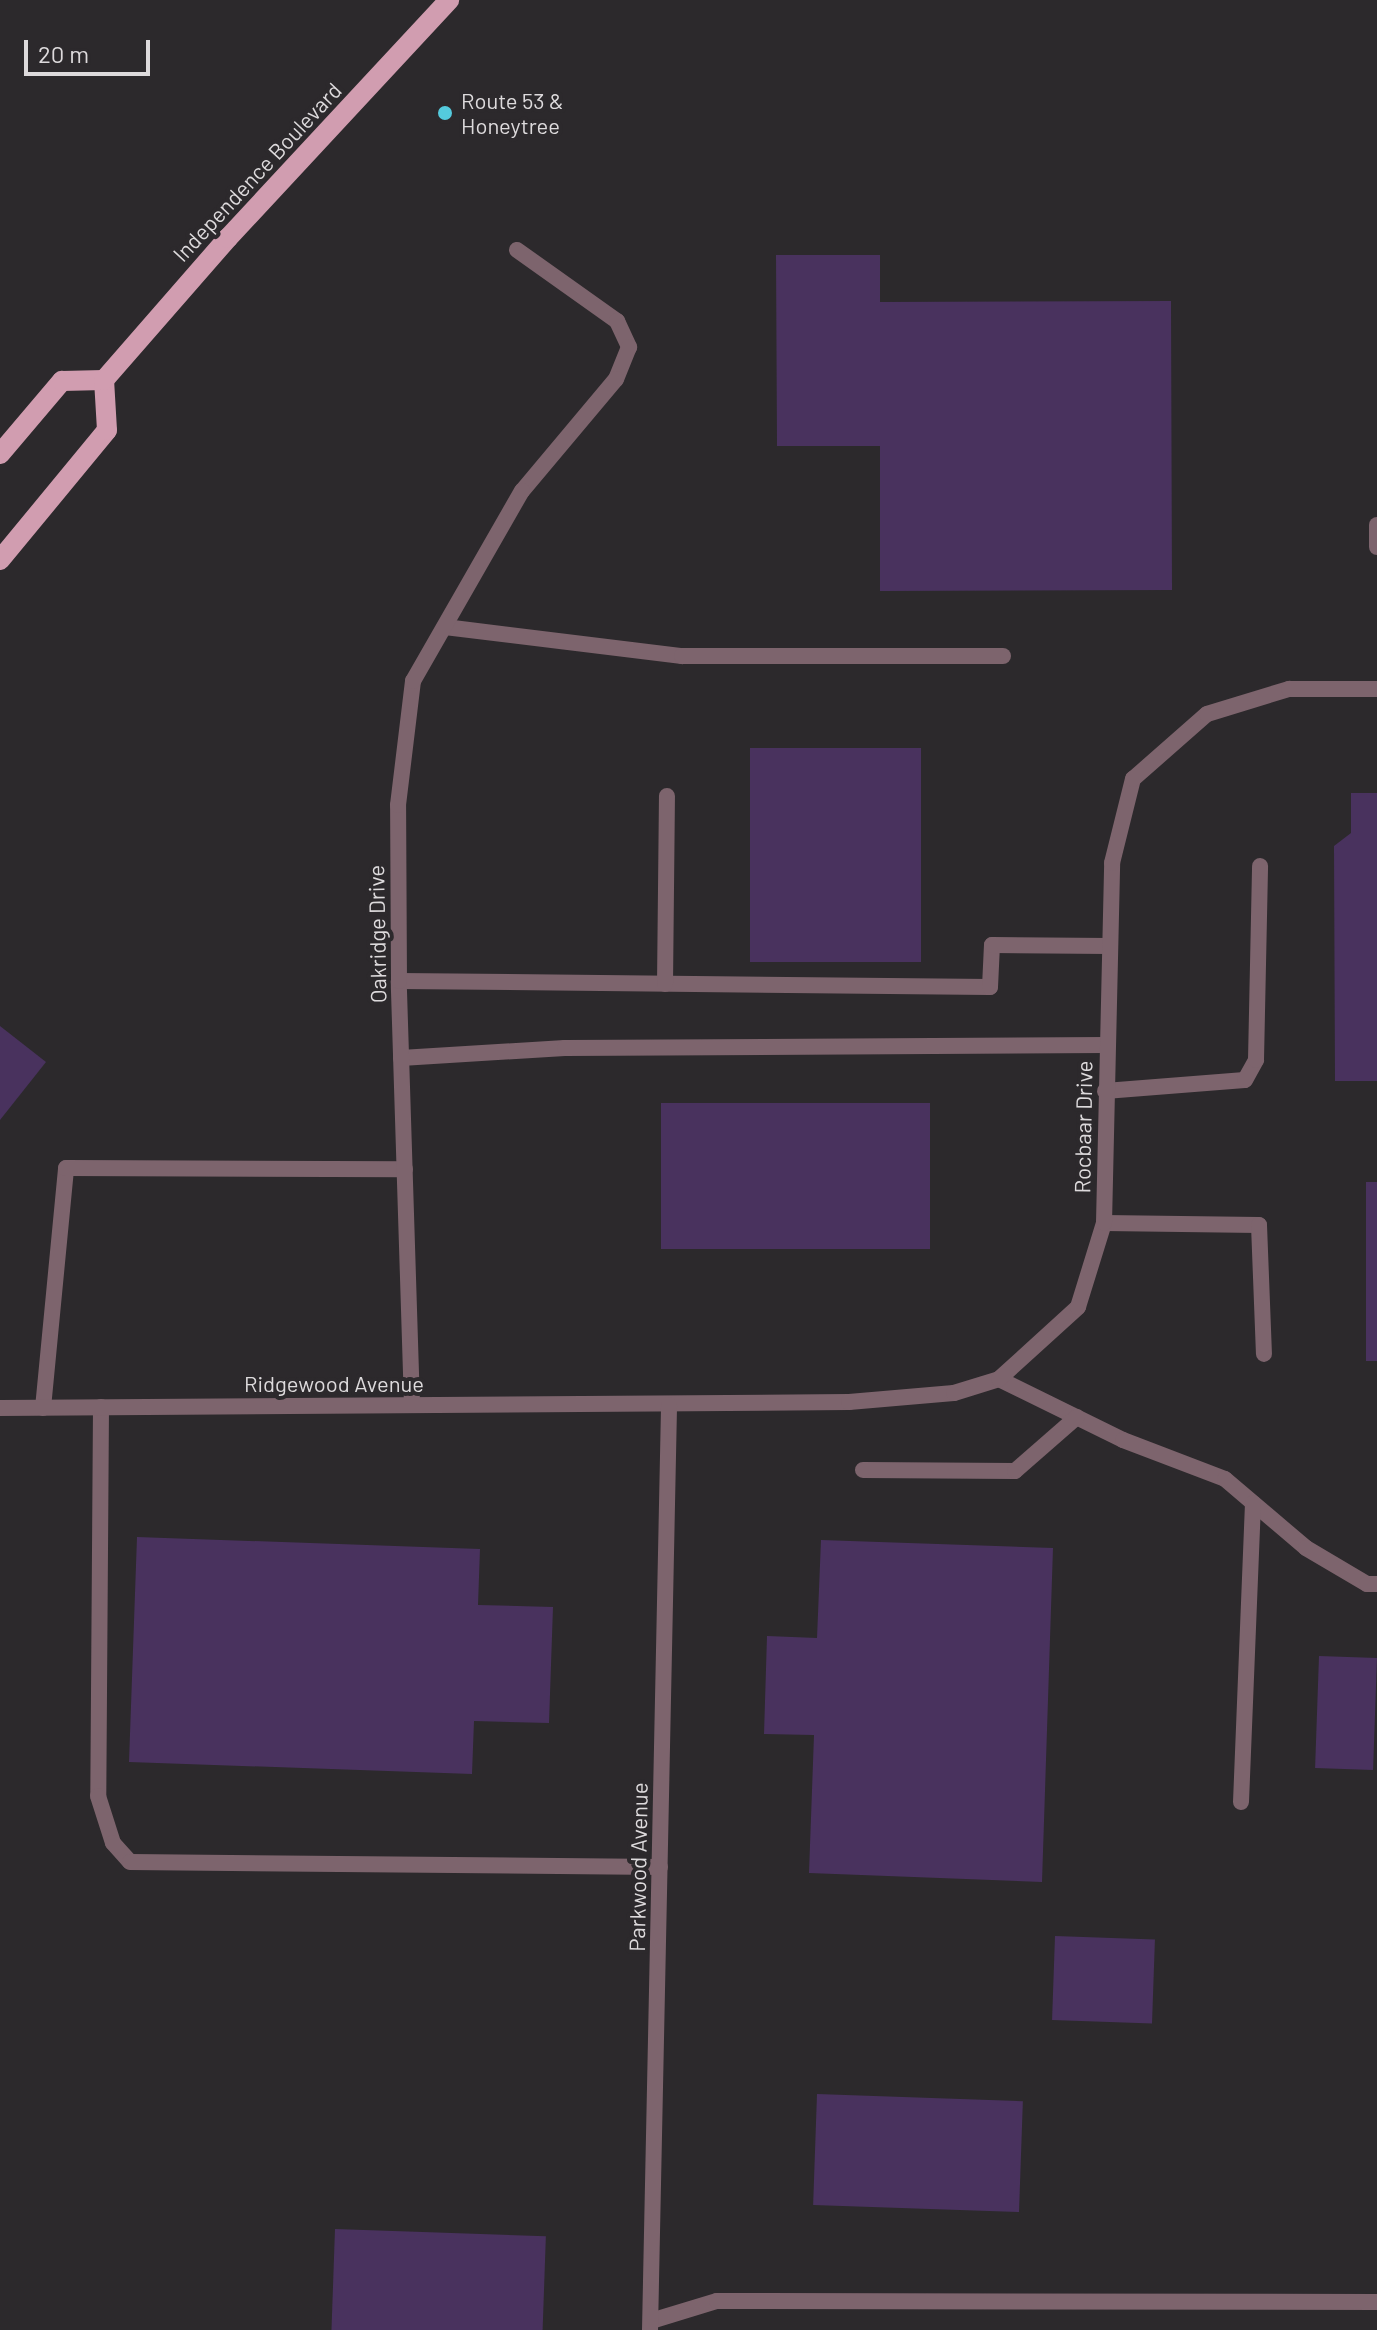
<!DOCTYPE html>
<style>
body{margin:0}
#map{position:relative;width:1377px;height:2330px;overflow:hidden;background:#2c292c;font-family:Barlow,sans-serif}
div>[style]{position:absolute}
.building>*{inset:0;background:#49325e;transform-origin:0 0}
.service>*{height:16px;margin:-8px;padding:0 8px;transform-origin:8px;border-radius:8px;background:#7d646d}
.minor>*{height:16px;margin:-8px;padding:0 8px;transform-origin:8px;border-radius:8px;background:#7d646d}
.primary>*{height:20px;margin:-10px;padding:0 10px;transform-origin:10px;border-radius:10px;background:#d19db0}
.dots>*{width:22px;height:22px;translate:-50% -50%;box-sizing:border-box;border:4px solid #2c292c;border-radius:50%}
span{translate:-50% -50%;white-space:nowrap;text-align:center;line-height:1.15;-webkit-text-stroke:8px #2c292c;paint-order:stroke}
.poi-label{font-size:22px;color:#dddadc}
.left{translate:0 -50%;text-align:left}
.street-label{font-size:22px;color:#dddadc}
.scale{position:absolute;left:24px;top:40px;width:126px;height:36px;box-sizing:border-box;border:4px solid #dddadc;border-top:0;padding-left:10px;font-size:24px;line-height:28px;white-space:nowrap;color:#dddadc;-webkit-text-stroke:6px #2c292c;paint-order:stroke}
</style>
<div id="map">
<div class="building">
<i style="clip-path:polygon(776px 255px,880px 255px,880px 302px,1171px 301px,1172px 590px,880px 591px,880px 446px,777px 446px)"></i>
<i style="left:921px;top:748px;width:214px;height:171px;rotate:90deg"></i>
<i style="clip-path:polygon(1351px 793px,1377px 793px,1377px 1081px,1335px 1081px,1334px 846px,1351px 833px)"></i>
<i style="clip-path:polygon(0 1026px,46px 1062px,0 1120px)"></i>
<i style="left:661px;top:1103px;width:269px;height:146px"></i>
<i style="left:1366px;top:1182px;width:11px;height:179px"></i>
<i style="clip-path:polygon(137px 1537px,480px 1549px,478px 1605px,553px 1607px,549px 1723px,474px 1721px,472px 1774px,129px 1762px)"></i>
<i style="clip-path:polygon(821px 1540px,1053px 1548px,1042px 1882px,809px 1873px,814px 1735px,764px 1734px,767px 1636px,817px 1638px)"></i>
<i style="left:1319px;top:1656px;width:58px;height:112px;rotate:2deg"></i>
<i style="left:1055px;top:1936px;width:100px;height:84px;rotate:2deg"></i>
<i style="left:817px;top:2094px;width:206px;height:111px;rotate:2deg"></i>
<i style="left:335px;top:2229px;width:211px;height:101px;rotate:2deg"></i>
</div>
<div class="service">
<i style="left:517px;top:250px;width:123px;rotate:35.4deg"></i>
<i style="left:617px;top:321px;width:29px;rotate:65deg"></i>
<i style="left:629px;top:347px;width:35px;rotate:112deg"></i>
<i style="left:616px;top:379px;width:146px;rotate:130deg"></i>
<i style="left:1377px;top:525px;width:22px;rotate:90deg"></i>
<i style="left:445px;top:627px;width:239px;rotate:7deg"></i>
<i style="left:682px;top:656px;width:321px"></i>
<i style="left:399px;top:981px;width:591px;rotate:0.58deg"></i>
<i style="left:990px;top:987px;width:42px;rotate:-87.3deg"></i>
<i style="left:992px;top:945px;width:117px;rotate:0.5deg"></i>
<i style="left:665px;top:984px;width:188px;rotate:-89.4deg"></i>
<i style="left:401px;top:1058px;width:164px;rotate:-3.5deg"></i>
<i style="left:565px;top:1048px;width:541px;rotate:-0.32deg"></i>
<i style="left:1105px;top:1091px;width:140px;rotate:-4.5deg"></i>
<i style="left:1245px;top:1080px;width:23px;rotate:-61deg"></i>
<i style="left:1256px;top:1060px;width:194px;rotate:-88.8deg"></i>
<i style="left:1104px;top:1223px;width:155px;rotate:0.7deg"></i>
<i style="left:1259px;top:1225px;width:129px;rotate:87.8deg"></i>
<i style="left:999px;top:1379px;width:138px;rotate:26.2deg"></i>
<i style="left:1123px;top:1440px;width:109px;rotate:20.9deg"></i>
<i style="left:1225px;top:1479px;width:106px;rotate:40.4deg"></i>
<i style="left:1306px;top:1548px;width:71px;rotate:30.5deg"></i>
<i style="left:1367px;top:1584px;width:10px"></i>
<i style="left:101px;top:1407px;width:389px;rotate:90.4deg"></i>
<i style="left:98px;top:1796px;width:49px;rotate:72.3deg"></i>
<i style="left:113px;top:1843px;width:25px;rotate:48deg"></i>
<i style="left:130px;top:1862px;width:530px;rotate:0.54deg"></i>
<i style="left:43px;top:1408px;width:241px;rotate:-84.5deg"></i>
<i style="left:66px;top:1168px;width:339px;rotate:0.2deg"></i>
<i style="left:863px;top:1470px;width:152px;rotate:0.4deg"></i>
<i style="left:1015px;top:1471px;width:82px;rotate:-41.1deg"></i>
<i style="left:1241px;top:1802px;width:299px;rotate:-87.7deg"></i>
<i style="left:651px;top:2321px;width:69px;rotate:-16.9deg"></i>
<i style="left:717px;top:2301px;width:660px;rotate:0.09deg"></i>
</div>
<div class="minor">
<i style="left:412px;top:1405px;width:424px;rotate:-91.8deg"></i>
<i style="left:399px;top:981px;width:176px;rotate:-90.3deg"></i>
<i style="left:398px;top:805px;width:125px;rotate:-83.1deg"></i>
<i style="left:413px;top:681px;width:219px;rotate:-60.2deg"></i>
<i style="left:0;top:1408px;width:849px;rotate:-0.4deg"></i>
<i style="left:849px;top:1402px;width:105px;rotate:-4.9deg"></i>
<i style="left:954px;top:1393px;width:47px;rotate:-17.3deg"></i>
<i style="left:999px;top:1379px;width:107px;rotate:-42.3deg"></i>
<i style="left:1078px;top:1307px;width:88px;rotate:-72.8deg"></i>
<i style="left:1104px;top:1223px;width:360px;rotate:-88.7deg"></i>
<i style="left:1112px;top:863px;width:87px;rotate:-76deg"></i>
<i style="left:1133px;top:779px;width:98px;rotate:-41.3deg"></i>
<i style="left:1207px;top:714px;width:86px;rotate:-17deg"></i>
<i style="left:1289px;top:689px;width:88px"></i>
<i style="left:650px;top:2330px;width:925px;rotate:-88.82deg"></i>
</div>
<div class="primary">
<i style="left:0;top:454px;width:96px;rotate:-49.7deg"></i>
<i style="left:62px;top:381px;width:42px;rotate:-1.4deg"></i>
<i style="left:0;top:560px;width:168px;rotate:-50.5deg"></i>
<i style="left:107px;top:430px;width:50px;rotate:-93.4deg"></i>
<i style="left:104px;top:380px;width:189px;rotate:-48.9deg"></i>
<i style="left:228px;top:238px;width:325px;rotate:-47.1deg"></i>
</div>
<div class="dots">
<i style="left:445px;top:113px;background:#54cadd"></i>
</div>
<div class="poi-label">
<span class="left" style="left:461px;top:113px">Route 53 &amp;<br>Honeytree</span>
</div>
<div class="street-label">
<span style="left:257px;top:172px;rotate:-47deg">Independence Boulevard</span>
<span style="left:377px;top:934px;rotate:-91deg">Oakridge Drive</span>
<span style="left:1083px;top:1127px;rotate:-89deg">Rocbaar Drive</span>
<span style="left:334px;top:1384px">Ridgewood Avenue</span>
<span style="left:638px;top:1867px;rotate:-89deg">Parkwood Avenue</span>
</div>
<div class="scale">20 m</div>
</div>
